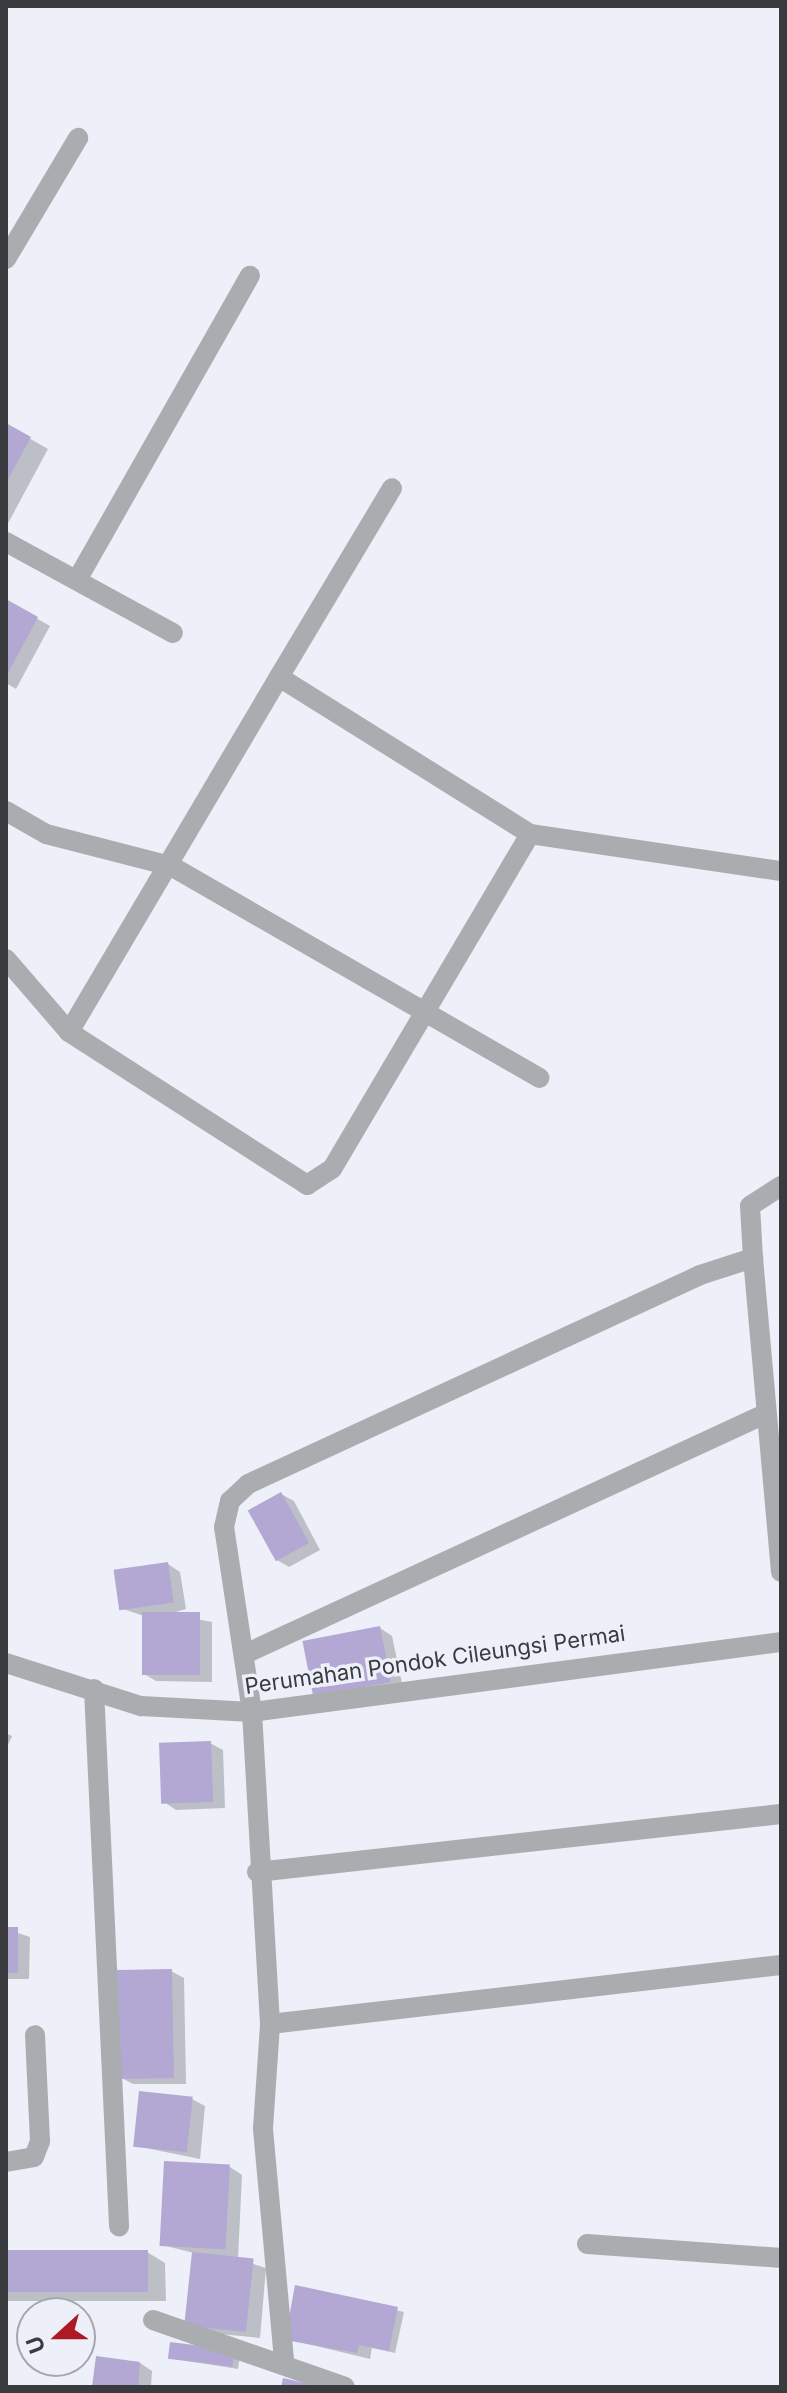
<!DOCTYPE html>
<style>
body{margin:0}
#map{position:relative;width:787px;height:2393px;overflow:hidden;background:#edeff9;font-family:Inter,sans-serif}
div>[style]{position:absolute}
.shadow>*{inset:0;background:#0003;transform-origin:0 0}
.building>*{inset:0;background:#b3a7d4;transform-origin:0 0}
.service>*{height:20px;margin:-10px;padding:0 10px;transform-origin:10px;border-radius:10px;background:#aaadb0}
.minor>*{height:20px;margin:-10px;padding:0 10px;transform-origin:10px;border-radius:10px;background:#aaadb0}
span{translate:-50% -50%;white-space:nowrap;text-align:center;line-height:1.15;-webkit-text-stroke:7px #edeff9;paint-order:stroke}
.street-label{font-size:22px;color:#3a3b3f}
.frame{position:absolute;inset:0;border:8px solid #3a3b3f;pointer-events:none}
.north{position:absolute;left:16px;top:2297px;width:80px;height:80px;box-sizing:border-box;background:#edeff9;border:2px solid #a5a7af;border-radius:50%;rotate:249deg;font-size:22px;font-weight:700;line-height:32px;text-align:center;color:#3a3b3f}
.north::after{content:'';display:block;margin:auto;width:28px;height:36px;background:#ad1a25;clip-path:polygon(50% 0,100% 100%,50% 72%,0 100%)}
</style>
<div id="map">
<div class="shadow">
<i style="clip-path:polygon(6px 425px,48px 449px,6px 527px)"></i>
<i style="clip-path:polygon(6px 601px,50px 626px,16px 689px,6px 683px)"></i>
<i style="clip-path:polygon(281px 1494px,294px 1501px,320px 1550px,289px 1567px,277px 1560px)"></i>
<i style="clip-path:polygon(168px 1564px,180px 1572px,186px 1609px,169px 1614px,212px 1622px,212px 1682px,156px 1681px,144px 1674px,144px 1616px,123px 1609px)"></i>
<i style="clip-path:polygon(380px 1628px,392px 1636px,403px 1688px,328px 1703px)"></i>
<i style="left:6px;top:1733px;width:7px;height:48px;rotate:27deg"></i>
<i style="clip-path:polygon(210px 1743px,223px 1750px,225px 1808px,176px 1810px,164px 1802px)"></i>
<i style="clip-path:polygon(6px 1929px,30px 1937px,29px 1979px,6px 1979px)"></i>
<i style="clip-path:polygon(171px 1971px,184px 1978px,186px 2084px,133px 2084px,120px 2077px)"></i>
<i style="clip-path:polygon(192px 2099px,205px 2106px,200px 2159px,136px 2146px)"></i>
<i style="clip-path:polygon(230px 2167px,242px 2175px,238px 2259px,266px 2268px,260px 2338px,200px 2332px,194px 2253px,162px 2245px)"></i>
<i style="clip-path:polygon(6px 2252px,147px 2252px,165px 2263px,166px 2301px,6px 2301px)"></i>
<i style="clip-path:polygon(297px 2287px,404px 2312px,395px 2353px,372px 2348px,370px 2359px,287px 2339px)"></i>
<i style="clip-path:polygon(240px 2355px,238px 2369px,170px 2358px)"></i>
<i style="clip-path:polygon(140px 2363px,152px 2371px,151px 2387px,94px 2387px)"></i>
</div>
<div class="building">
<i style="clip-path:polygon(6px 423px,31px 437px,6px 483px)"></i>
<i style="clip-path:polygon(6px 599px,38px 617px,6px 677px)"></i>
<i style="left:281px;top:1492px;width:58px;height:38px;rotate:61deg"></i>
<i style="left:168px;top:1562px;width:41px;height:55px;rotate:82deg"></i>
<i style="left:142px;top:1612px;width:58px;height:63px"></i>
<i style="left:380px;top:1626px;width:57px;height:79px;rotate:79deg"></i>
<i style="left:211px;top:1741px;width:61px;height:52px;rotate:88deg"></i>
<i style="left:6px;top:1927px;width:12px;height:46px"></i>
<i style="left:172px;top:1969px;width:109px;height:55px;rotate:89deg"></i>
<i style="left:139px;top:2091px;width:54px;height:56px;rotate:6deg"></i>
<i style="left:164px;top:2161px;width:66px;height:85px;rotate:3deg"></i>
<i style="left:6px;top:2250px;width:142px;height:42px"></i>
<i style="left:192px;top:2252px;width:62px;height:74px;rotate:6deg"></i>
<i style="clip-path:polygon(295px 2285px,398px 2307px,389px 2351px,359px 2345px,357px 2353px,285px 2340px)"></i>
<i style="left:170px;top:2342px;width:65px;height:17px;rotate:7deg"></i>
<i style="clip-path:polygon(96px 2356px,140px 2362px,138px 2387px,92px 2387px)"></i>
<i style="clip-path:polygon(283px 2378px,318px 2386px,318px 2387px,281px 2387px)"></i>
</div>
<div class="service">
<i style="left:587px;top:2244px;width:195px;rotate:4.1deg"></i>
</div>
<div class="minor">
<i style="left:6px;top:259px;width:141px;rotate:-59.2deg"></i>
<i style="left:6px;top:542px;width:190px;rotate:28.6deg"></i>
<i style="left:77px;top:580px;width:350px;rotate:-60.4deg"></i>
<i style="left:279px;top:677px;width:220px;rotate:-59.1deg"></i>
<i style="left:6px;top:811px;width:46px;rotate:29.9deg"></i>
<i style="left:46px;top:834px;width:129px;rotate:14.4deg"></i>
<i style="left:171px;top:866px;width:425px;rotate:29.9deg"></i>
<i style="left:6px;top:959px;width:96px;rotate:49.2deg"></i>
<i style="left:69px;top:1032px;width:283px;rotate:32.7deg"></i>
<i style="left:307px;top:1185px;width:30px;rotate:-33deg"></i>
<i style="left:332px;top:1169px;width:389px;rotate:-59.4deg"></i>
<i style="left:530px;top:834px;width:254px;rotate:8.4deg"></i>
<i style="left:69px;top:1032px;width:412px;rotate:-59.4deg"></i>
<i style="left:279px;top:677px;width:296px;rotate:32deg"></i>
<i style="left:753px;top:1258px;width:315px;rotate:84.9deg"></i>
<i style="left:245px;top:1654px;width:570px;rotate:-24.77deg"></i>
<i style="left:6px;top:1663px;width:142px;rotate:17.7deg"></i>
<i style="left:141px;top:1706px;width:111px;rotate:3.1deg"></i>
<i style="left:252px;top:1712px;width:534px;rotate:-7.54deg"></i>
<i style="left:94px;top:1689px;width:538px;rotate:87.33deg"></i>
<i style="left:257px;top:1872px;width:527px;rotate:-6.32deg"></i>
<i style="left:270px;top:2024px;width:514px;rotate:-6.59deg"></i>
<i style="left:6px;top:2162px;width:28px;rotate:-10deg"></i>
<i style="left:34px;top:2157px;width:17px;rotate:-69deg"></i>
<i style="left:40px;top:2141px;width:106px;rotate:-92.7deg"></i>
<i style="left:153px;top:2320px;width:203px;rotate:19.2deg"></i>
<i style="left:284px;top:2360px;width:233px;rotate:-95.2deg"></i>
<i style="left:263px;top:2128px;width:104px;rotate:-86.1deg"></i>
<i style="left:270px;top:2024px;width:313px;rotate:-93.3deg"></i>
<i style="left:252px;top:1712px;width:187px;rotate:-98.6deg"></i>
<i style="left:224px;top:1527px;width:27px;rotate:-77deg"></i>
<i style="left:230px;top:1501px;width:25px;rotate:-43deg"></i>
<i style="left:248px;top:1484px;width:498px;rotate:-24.8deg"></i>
<i style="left:700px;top:1275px;width:56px;rotate:-17.8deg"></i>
<i style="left:753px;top:1258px;width:52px;rotate:-93.3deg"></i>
<i style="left:750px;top:1206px;width:37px;rotate:-33deg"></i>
</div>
<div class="street-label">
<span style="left:435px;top:1660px;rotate:-8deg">Perumahan Pondok Cileungsi Permai</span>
</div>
<div class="frame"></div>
<div class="north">U</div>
</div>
